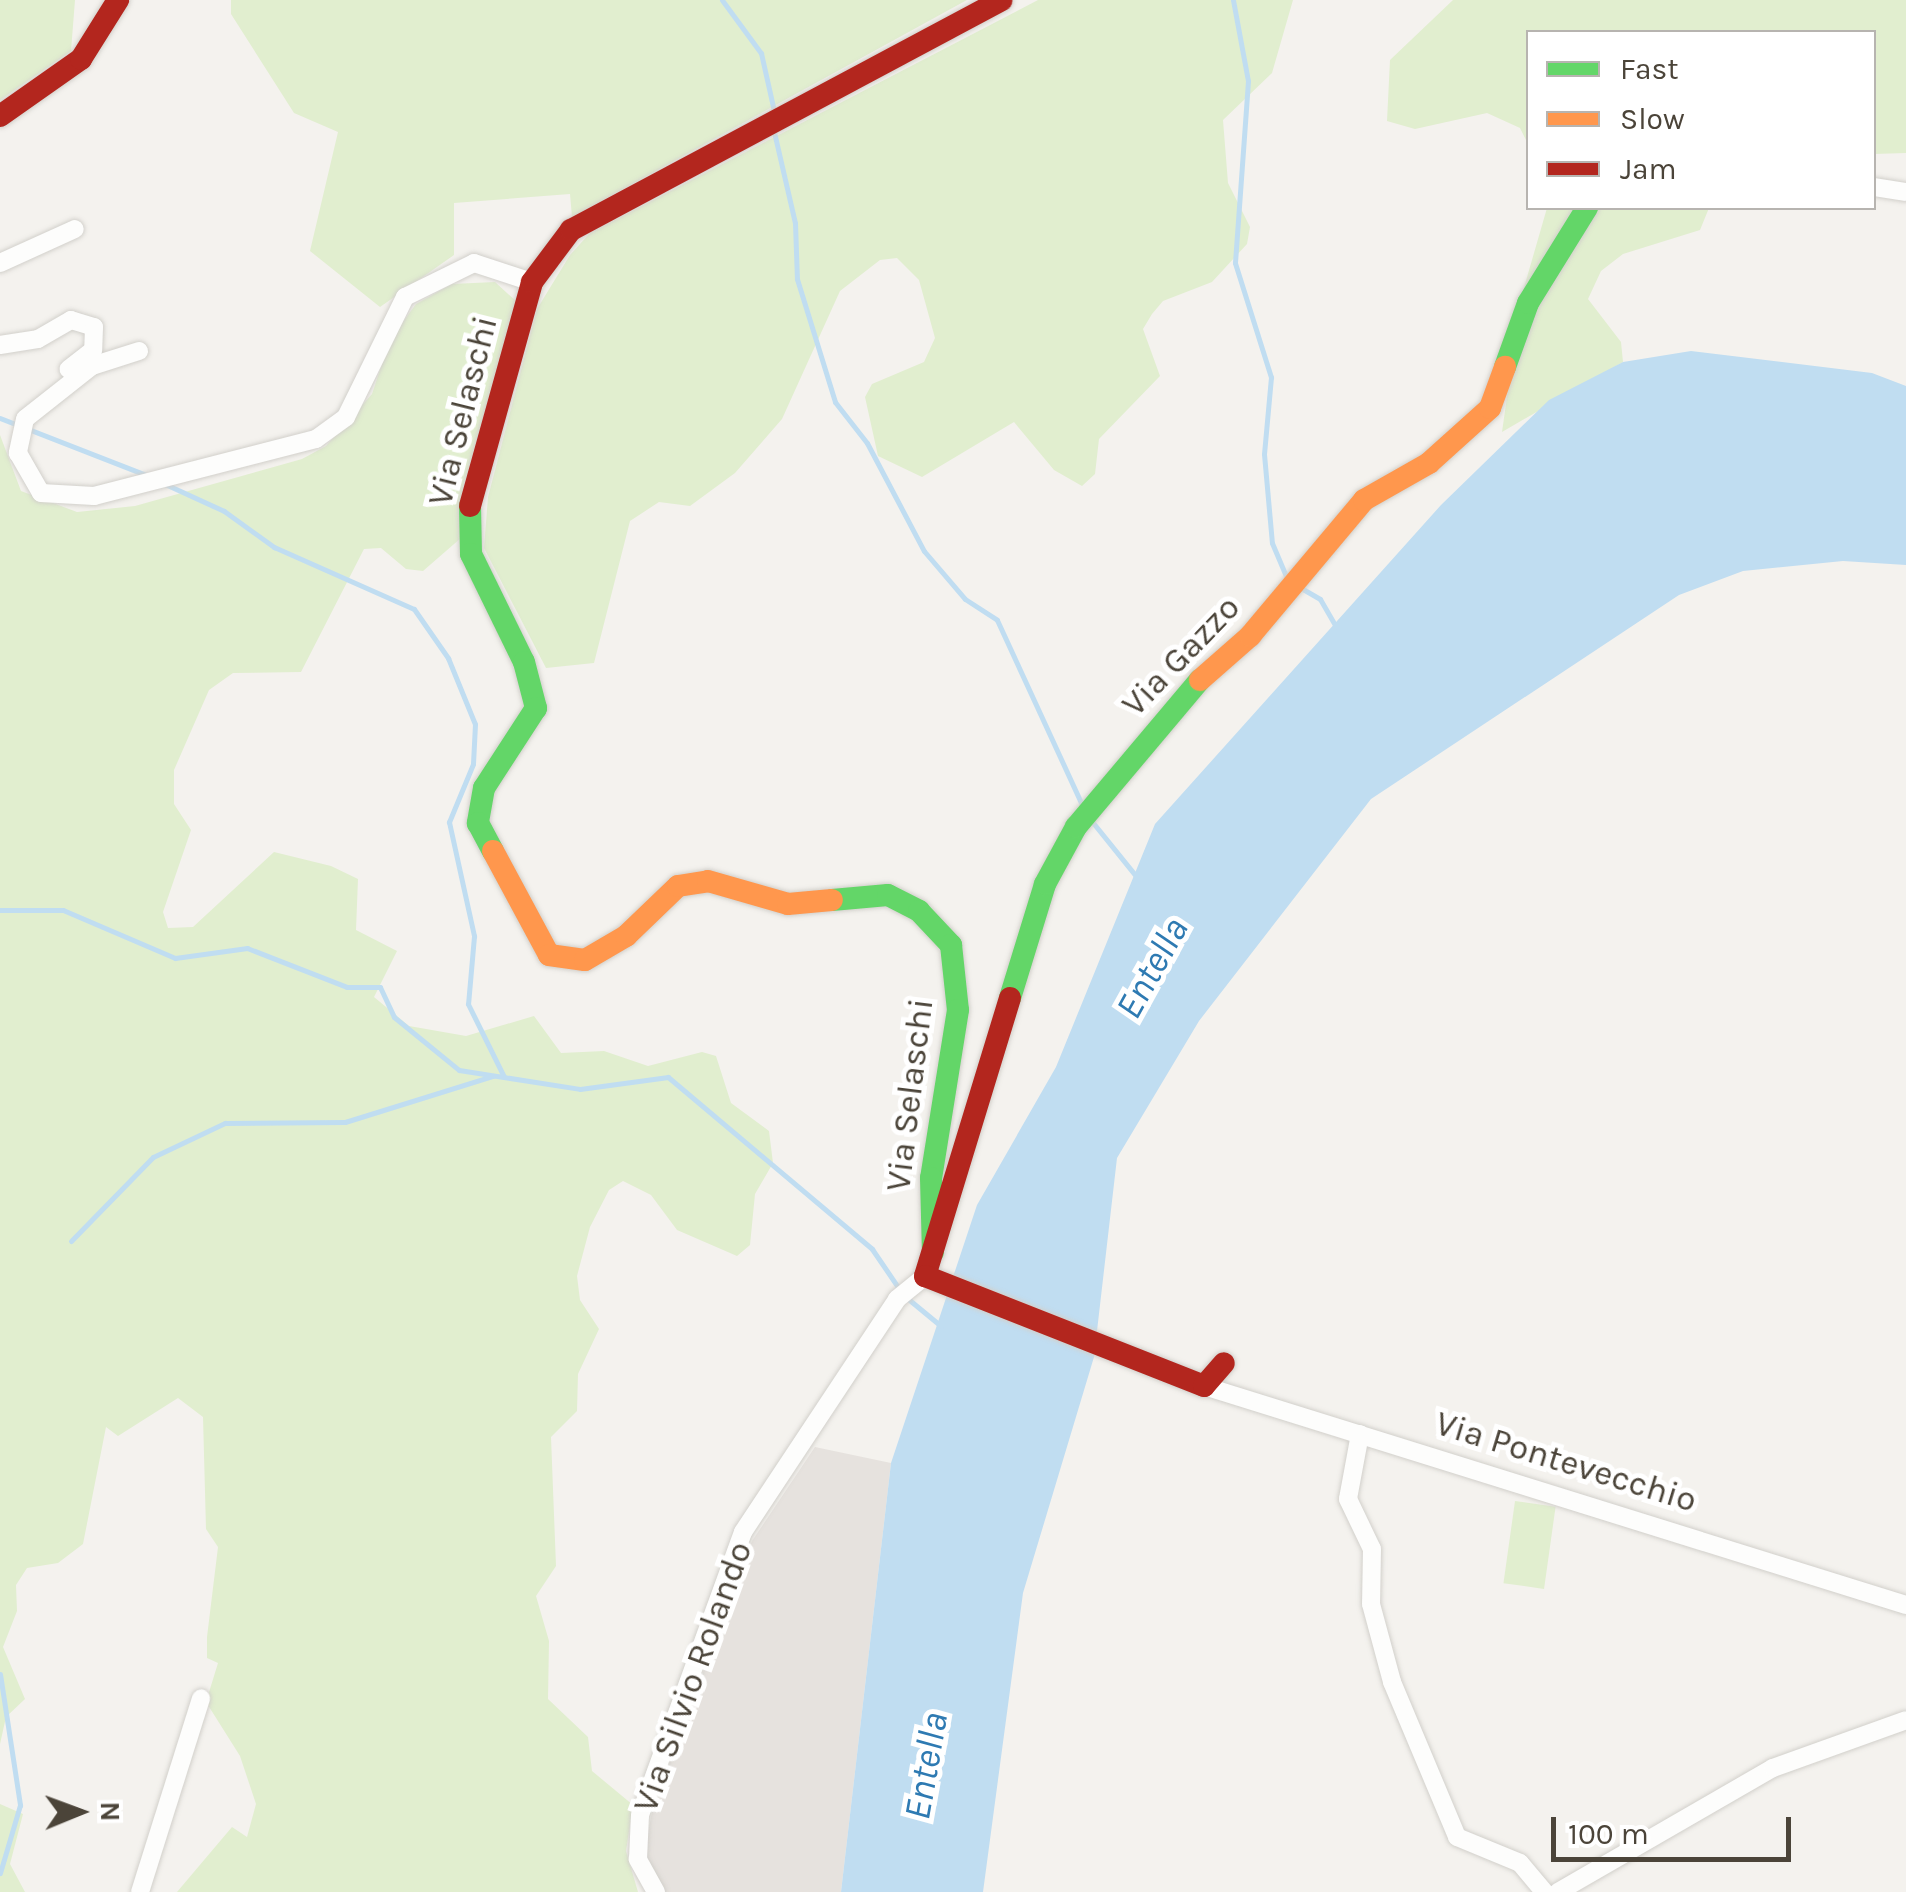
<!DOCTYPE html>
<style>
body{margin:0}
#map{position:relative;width:1906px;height:1892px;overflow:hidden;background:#f4f2ee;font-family:Karla,sans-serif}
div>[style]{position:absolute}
.industrial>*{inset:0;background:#e6e2de}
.green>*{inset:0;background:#e1eecf;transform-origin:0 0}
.water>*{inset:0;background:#c0ddf1}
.stream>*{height:5px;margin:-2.5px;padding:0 2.5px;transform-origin:2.5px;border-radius:2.5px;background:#c0ddf1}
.roads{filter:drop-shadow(0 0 2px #d2d0cb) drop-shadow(0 0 2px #d2d0cb)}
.street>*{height:18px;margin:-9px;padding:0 9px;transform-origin:9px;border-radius:9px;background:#fdfdfc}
.fast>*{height:22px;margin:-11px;padding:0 11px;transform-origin:11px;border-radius:11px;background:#63d668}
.slow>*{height:22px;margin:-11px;padding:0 11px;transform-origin:11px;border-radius:11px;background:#ff974d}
.jam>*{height:22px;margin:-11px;padding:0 11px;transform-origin:11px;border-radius:11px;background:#b3261e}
span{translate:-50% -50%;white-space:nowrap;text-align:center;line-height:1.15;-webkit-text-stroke:10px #fff;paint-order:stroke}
.street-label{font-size:35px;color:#4b4439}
.water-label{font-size:38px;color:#2e7ab2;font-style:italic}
.legend{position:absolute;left:1526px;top:30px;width:350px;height:180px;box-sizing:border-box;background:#fff;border:2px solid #b7b4b0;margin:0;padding:12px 18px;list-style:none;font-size:30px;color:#4b4439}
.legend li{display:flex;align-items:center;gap:20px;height:50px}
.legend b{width:50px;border:2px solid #b7b4b0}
.north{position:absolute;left:30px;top:1762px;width:100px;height:100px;-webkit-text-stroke:8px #fff;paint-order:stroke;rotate:89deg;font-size:28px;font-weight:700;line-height:40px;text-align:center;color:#4b4439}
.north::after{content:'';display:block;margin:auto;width:35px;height:45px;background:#4b4439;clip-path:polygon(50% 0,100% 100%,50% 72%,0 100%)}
.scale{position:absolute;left:1551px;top:1817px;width:240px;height:45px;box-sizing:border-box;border:5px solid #4b4439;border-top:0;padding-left:12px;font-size:30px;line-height:35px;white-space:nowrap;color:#4b4439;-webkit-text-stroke:8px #fff;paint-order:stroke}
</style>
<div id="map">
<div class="industrial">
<i style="clip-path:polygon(815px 1447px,891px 1463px,841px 1892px,663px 1892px,644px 1854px,653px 1807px,752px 1541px)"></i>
</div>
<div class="green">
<i style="clip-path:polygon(0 0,75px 0,71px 51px,0 100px)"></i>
<i style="clip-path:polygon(231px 0,967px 0,572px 217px,570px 194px,454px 203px,454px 255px,380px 307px,310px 251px,338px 132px,294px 113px,231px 14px)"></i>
<i style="clip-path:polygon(1038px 0,1293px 0,1272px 73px,1223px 120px,1228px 183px,1250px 227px,1247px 244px,1212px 282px,1163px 301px,1152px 314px,1143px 329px,1160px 376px,1099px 439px,1095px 474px,1082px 486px,1054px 470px,1014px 422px,922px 477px,878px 456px,865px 397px,872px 384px,924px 362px,935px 338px,919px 280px,897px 258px,880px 260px,840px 291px,782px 419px,735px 473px,690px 506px,659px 502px,630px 521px,594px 663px,546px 668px,484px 548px,488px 497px,537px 309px,570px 255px,590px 233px)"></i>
<i style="clip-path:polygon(1453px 0,1906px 0,1906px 153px,1874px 154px,1874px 32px,1528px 32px,1528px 144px,1520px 128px,1487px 113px,1415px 129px,1387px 121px,1390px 60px)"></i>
<i style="clip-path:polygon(1547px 208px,1709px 208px,1700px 230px,1623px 254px,1601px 271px,1588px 299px,1621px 342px,1623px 362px,1502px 432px,1521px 298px)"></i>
<i style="clip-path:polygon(495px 282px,517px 302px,463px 487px,461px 538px,423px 571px,406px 569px,381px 548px,364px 549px,301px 672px,233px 673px,209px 690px,174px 770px,174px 804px,191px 830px,163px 912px,168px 928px,193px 927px,274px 852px,331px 866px,358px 879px,356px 930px,397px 951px,374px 997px,409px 1026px,466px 1036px,534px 1016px,561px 1053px,604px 1051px,648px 1066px,702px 1052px,716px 1056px,731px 1103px,769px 1131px,773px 1163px,755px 1194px,750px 1245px,737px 1256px,677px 1230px,651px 1195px,623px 1181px,609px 1190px,590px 1227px,577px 1276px,580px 1300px,599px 1329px,578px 1374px,577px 1411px,551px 1437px,556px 1566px,536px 1596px,549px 1641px,548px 1699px,588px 1737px,592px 1771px,633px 1805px,626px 1851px,638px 1892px,177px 1892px,232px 1827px,247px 1837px,256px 1804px,240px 1756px,206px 1702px,218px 1663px,207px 1658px,207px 1637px,218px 1547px,206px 1529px,203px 1417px,178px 1398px,118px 1436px,106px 1427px,83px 1544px,58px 1563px,27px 1568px,16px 1585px,17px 1611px,3px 1647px,25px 1699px,6px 1717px,0 1744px,0 435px,21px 491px,77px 512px,135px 506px,302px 459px,326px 446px,372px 394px,390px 340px,416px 304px,452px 284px)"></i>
<i style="left:1515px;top:1501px;width:41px;height:83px;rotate:8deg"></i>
<i style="clip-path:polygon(0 1804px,23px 1814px,10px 1864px,25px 1892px,0 1892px)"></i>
</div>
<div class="water">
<i style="clip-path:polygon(1691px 351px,1872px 373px,1906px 386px,1906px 565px,1843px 561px,1743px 571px,1679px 595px,1371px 799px,1199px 1021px,1117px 1158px,1094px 1357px,1023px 1593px,983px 1892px,841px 1892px,891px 1463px,977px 1205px,1056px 1067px,1155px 824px,1441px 505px,1549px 400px,1623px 362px)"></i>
</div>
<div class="stream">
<i style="left:722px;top:0;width:66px;rotate:53.7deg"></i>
<i style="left:761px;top:53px;width:59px;rotate:77.4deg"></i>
<i style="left:1233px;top:0;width:82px;rotate:79.5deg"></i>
<i style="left:1248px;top:81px;width:182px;rotate:94.1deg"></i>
<i style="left:1235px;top:263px;width:120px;rotate:72.5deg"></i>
<i style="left:1271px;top:377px;width:77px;rotate:95.2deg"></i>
<i style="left:1264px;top:454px;width:89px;rotate:84.9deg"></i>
<i style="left:1272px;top:543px;width:39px;rotate:67deg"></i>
<i style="left:774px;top:132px;width:93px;rotate:77deg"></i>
<i style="left:795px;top:223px;width:56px;rotate:88deg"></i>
<i style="left:797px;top:279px;width:129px;rotate:72.8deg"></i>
<i style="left:835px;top:402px;width:52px;rotate:52deg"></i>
<i style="left:867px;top:443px;width:122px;rotate:62.2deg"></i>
<i style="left:924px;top:551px;width:63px;rotate:49.5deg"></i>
<i style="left:965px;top:599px;width:38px;rotate:33deg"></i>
<i style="left:997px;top:620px;width:204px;rotate:65.3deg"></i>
<i style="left:0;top:418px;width:162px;rotate:21.3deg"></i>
<i style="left:165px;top:484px;width:65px;rotate:24.6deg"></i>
<i style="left:224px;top:511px;width:62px;rotate:35.8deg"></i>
<i style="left:274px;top:547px;width:153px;rotate:23.9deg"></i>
<i style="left:414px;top:609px;width:60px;rotate:55.2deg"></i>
<i style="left:448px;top:658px;width:71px;rotate:67.8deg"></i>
<i style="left:475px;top:724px;width:40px;rotate:92.9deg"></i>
<i style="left:473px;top:764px;width:63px;rotate:112.5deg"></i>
<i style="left:449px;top:822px;width:117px;rotate:77.6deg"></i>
<i style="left:474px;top:936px;width:68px;rotate:95deg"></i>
<i style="left:468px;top:1004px;width:81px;rotate:63.7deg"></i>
<i style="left:1301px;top:588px;width:22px;rotate:30deg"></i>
<i style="left:1320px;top:599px;width:32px;rotate:60deg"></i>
<i style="left:1090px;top:819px;width:73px;rotate:51.1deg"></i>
<i style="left:0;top:910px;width:63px"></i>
<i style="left:63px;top:910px;width:122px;rotate:23.2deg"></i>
<i style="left:175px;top:958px;width:73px;rotate:-7.9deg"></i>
<i style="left:247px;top:948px;width:107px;rotate:21.3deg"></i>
<i style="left:347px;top:987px;width:33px"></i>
<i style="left:380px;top:987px;width:33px;rotate:65deg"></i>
<i style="left:394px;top:1017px;width:84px;rotate:39.2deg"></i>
<i style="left:459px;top:1070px;width:122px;rotate:8.9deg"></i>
<i style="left:580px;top:1089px;width:89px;rotate:-7.8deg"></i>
<i style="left:668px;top:1077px;width:267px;rotate:40.1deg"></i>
<i style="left:872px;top:1249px;width:50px;rotate:55.7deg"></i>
<i style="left:71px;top:1241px;width:117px;rotate:-45.7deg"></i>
<i style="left:153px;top:1157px;width:80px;rotate:-25.3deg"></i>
<i style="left:225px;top:1123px;width:120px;rotate:-0.5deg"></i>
<i style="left:345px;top:1122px;width:155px;rotate:-17.3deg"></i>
<i style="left:907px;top:1298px;width:44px;rotate:39.5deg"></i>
<i style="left:0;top:1674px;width:133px;rotate:81.3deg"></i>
<i style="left:20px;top:1805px;width:71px;rotate:106.4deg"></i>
</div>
<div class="roads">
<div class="street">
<i style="left:1874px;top:187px;width:32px;rotate:9deg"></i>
<i style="left:0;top:263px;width:82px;rotate:-24.4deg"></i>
<i style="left:0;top:345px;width:38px;rotate:-9deg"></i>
<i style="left:38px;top:339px;width:38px;rotate:-30deg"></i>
<i style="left:71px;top:320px;width:24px;rotate:17deg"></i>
<i style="left:94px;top:327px;width:23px;rotate:92deg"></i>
<i style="left:93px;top:350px;width:31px;rotate:142deg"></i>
<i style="left:139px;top:351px;width:49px;rotate:162.3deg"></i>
<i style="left:92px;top:366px;width:85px;rotate:141.7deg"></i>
<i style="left:25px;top:419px;width:35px;rotate:102deg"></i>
<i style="left:18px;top:453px;width:46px;rotate:60.1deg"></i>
<i style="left:41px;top:493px;width:53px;rotate:3.2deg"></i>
<i style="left:94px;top:496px;width:229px;rotate:-14.4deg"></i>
<i style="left:316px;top:439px;width:37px;rotate:-36deg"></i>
<i style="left:346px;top:417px;width:134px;rotate:-63.8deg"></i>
<i style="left:405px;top:297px;width:77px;rotate:-26.2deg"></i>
<i style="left:474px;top:263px;width:61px;rotate:18.1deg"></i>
<i style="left:1204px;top:1386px;width:735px;rotate:17.33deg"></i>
<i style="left:1360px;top:1434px;width:66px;rotate:100.5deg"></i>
<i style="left:1348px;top:1499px;width:55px;rotate:64.4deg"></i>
<i style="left:1372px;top:1549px;width:55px;rotate:91deg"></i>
<i style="left:1371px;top:1604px;width:81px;rotate:74.9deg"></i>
<i style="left:1392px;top:1682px;width:168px;rotate:67.2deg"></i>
<i style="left:1457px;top:1837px;width:68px;rotate:22.4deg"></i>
<i style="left:1520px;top:1863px;width:38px;rotate:50deg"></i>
<i style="left:140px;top:1892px;width:203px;rotate:-72.5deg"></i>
<i style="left:656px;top:1892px;width:38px;rotate:-119deg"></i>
<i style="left:638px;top:1859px;width:44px;rotate:-87.4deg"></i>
<i style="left:640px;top:1815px;width:301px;rotate:-70deg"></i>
<i style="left:743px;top:1532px;width:279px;rotate:-56.5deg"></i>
<i style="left:897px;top:1299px;width:36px;rotate:-39deg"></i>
<i style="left:1558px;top:1892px;width:248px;rotate:-30deg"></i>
<i style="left:1773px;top:1768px;width:141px;rotate:-19.8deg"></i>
</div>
<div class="fast">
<i style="left:1505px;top:367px;width:68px;rotate:-70.2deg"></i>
<i style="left:1528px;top:303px;width:112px;rotate:-58.2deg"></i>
<i style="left:470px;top:506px;width:48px;rotate:88.8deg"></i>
<i style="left:471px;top:554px;width:120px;rotate:63.9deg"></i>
<i style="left:524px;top:662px;width:48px;rotate:75.4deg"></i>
<i style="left:536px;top:708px;width:95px;rotate:123deg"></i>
<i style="left:484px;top:788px;width:36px;rotate:100deg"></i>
<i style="left:478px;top:823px;width:32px;rotate:62deg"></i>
<i style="left:832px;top:900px;width:56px;rotate:-5.1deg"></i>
<i style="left:888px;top:895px;width:35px;rotate:27deg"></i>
<i style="left:919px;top:911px;width:47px;rotate:46.7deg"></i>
<i style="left:951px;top:945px;width:65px;rotate:83.9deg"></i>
<i style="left:958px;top:1010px;width:170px;rotate:99.1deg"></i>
<i style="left:931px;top:1178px;width:74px;rotate:88.5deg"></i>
<i style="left:1010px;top:998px;width:119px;rotate:-72.9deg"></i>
<i style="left:1045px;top:884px;width:65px;rotate:-61.5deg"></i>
<i style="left:1076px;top:827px;width:192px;rotate:-49.9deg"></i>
</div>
<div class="slow">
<i style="left:1200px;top:680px;width:67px;rotate:-41.3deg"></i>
<i style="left:1250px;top:636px;width:177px;rotate:-50deg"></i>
<i style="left:1364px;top:500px;width:75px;rotate:-29.6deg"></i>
<i style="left:1429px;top:463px;width:82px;rotate:-42deg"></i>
<i style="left:1490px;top:408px;width:44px;rotate:-69.9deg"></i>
<i style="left:493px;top:851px;width:118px;rotate:61.7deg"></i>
<i style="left:549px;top:955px;width:36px;rotate:8deg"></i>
<i style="left:585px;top:960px;width:48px;rotate:-30.3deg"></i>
<i style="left:626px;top:936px;width:72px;rotate:-43.9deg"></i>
<i style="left:678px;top:886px;width:30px;rotate:-9deg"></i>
<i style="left:708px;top:881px;width:83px;rotate:16deg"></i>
<i style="left:788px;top:904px;width:44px;rotate:-5.2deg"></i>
</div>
<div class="jam">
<i style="left:0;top:116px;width:99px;rotate:-35.1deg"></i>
<i style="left:81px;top:59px;width:70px;rotate:-57.9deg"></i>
<i style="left:470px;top:506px;width:232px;rotate:-74.5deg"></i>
<i style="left:532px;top:282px;width:65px;rotate:-53.1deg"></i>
<i style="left:571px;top:230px;width:488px;rotate:-28.1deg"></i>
<i style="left:1010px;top:998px;width:291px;rotate:107deg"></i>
<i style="left:925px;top:1276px;width:300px;rotate:21.5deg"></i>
<i style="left:1204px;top:1386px;width:30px;rotate:-49deg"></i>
</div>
</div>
<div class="street-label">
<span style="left:463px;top:411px;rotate:-76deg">Via Selaschi</span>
<span style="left:1181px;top:656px;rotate:-46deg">Via Gazzo</span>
<span style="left:910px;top:1095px;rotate:-83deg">Via Selaschi</span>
<span style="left:1566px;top:1462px;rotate:17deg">Via Pontevecchio</span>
<span style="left:693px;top:1677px;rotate:-70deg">Via Silvio Rolando</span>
</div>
<div class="water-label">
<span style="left:1152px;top:968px;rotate:-61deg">Entella</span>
<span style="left:926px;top:1766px;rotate:-80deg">Entella</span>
</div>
<ul class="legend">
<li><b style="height:12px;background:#63d668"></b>Fast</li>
<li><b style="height:12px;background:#ff974d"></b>Slow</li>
<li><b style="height:12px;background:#b3261e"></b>Jam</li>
</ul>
<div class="north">N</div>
<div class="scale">100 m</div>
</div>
